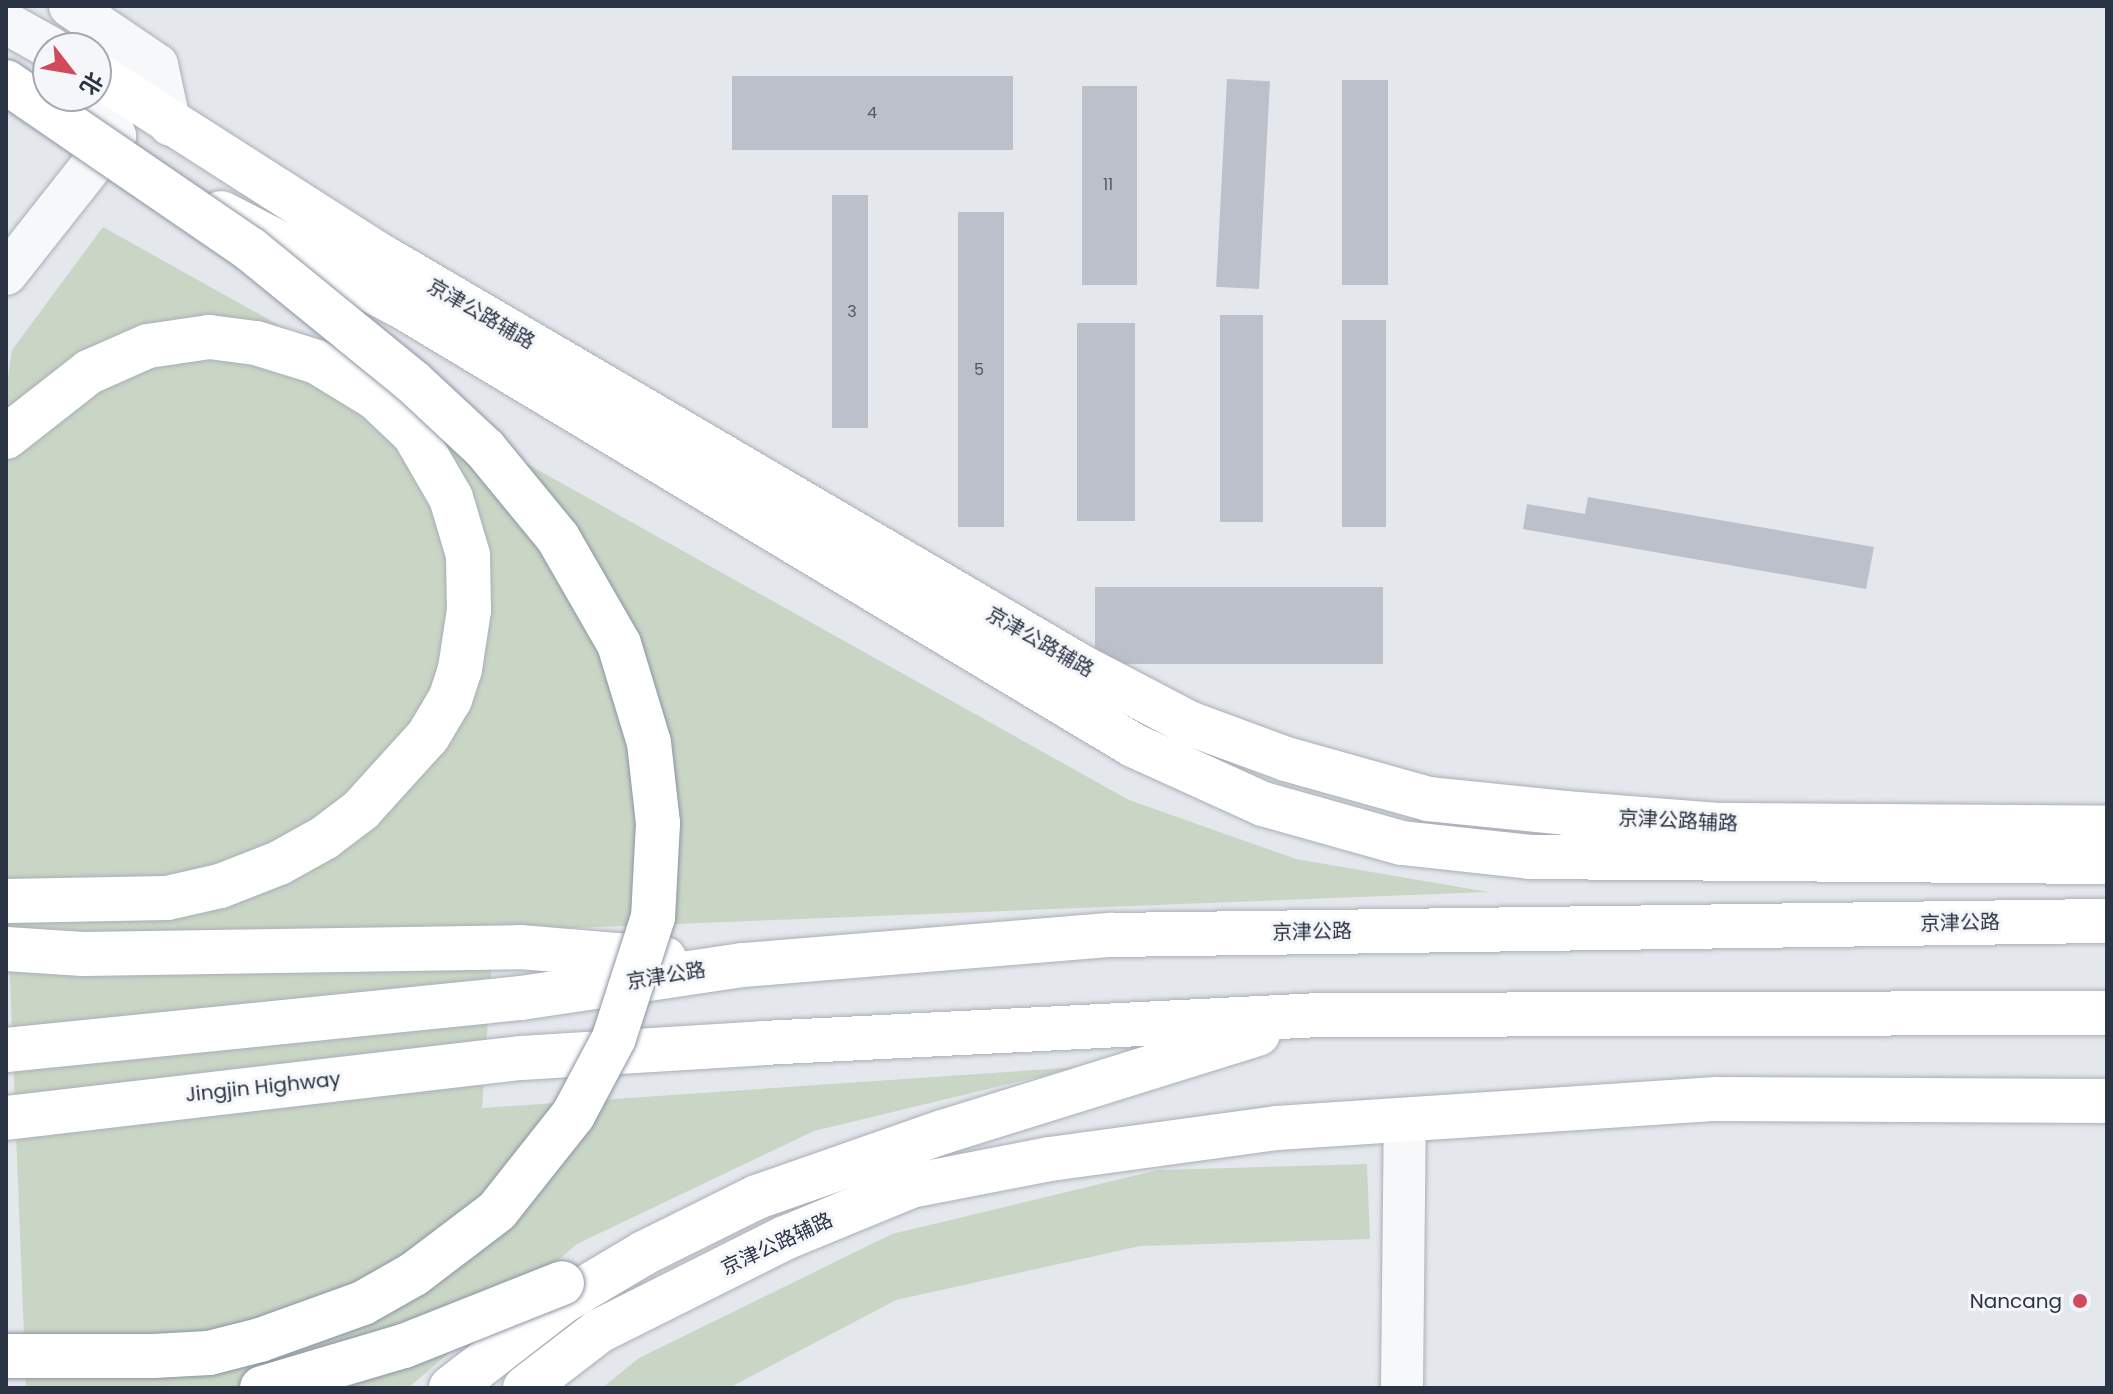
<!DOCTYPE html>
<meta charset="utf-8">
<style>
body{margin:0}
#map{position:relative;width:2113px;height:1394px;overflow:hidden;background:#e4e7ec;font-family:Poppins,"Noto Sans SC",sans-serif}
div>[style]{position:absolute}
.green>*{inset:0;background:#c9d6c5}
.building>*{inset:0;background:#bbc0ca;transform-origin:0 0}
.roads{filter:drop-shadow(0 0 2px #a9aeb7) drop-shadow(0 0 2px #a9aeb7)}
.minor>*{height:42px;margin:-21px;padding:0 21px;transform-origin:21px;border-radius:21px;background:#f7f8fa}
.major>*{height:44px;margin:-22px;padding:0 22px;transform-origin:22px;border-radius:22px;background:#fff}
.highway>*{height:44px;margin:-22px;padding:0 22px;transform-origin:22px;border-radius:22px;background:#fff}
.bridges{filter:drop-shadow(0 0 2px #8b94a3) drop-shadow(0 0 2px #8b94a3)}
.highway-bridge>*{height:44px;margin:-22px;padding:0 22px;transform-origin:22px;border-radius:22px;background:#fff}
.dots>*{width:22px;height:22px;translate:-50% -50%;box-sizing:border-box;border:4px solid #f4f6f9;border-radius:50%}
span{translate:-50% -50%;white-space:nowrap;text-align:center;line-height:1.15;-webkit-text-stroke:6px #f4f6f9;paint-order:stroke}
.number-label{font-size:16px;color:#4f5766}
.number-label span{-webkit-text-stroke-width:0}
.street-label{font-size:20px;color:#2b3445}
.poi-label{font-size:20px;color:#2b3445}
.right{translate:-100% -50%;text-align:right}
.frame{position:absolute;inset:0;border:8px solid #2b3445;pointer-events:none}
.north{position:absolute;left:32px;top:32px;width:80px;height:80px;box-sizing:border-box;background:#f4f6f9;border:2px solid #a4a8b1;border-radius:50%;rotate:121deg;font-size:22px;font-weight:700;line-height:32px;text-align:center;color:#2b3445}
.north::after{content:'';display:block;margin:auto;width:28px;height:36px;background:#d1495b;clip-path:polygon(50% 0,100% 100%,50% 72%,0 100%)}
</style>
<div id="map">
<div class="green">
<i style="clip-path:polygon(103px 227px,1129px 800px,1296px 859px,1488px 892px,494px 931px,482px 1108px,1079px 1067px,814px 1131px,577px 1244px,408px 1388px,26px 1388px,6px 877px,6px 390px,12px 350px)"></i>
<i style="clip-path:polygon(1367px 1164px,1370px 1239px,1140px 1246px,896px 1300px,729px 1388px,602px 1388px,639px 1358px,892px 1234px,1158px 1170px)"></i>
</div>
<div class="building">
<i style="left:732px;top:76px;width:281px;height:74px"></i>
<i style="left:1227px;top:79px;width:43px;height:208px;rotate:3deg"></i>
<i style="left:1342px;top:80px;width:46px;height:205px"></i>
<i style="left:1082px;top:86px;width:55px;height:199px"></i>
<i style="left:868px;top:195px;width:233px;height:36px;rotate:90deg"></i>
<i style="left:958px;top:212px;width:46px;height:315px"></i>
<i style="left:1220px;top:315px;width:43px;height:207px"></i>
<i style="left:1342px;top:320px;width:44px;height:207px"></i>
<i style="left:1135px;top:323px;width:198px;height:58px;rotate:90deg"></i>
<i style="clip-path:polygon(1588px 497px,1874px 547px,1866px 589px,1523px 529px,1527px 504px,1585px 514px)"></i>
<i style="left:1095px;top:587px;width:288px;height:77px"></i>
</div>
<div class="roads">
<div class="minor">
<i style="left:70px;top:6px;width:105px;rotate:34.1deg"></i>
<i style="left:157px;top:65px;width:61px;rotate:77.8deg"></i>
<i style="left:6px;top:23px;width:51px;rotate:29.1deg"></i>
<i style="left:6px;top:274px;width:176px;rotate:-51.7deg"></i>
<i style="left:115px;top:136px;width:54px;rotate:-110.4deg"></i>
<i style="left:1402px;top:1388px;width:269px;rotate:-89.4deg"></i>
</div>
<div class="major">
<i style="left:96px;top:74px;width:338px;rotate:32.6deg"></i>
<i style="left:381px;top:256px;width:810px;rotate:30.39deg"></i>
<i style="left:1080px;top:666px;width:125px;rotate:27.6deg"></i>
<i style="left:1191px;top:724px;width:101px;rotate:20.2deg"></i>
<i style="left:1286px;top:759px;width:148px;rotate:15.7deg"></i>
<i style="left:1428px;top:799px;width:138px;rotate:5.8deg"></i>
<i style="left:1565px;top:813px;width:153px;rotate:4.5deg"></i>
<i style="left:1718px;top:825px;width:389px;rotate:0.4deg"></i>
<i style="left:525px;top:1388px;width:93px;rotate:-37.6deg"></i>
<i style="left:599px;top:1331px;width:208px;rotate:-26.6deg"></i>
<i style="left:785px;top:1238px;width:136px;rotate:-22.4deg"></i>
<i style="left:911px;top:1186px;width:142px;rotate:-11deg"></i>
<i style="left:1050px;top:1159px;width:229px;rotate:-7.8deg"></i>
<i style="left:1277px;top:1128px;width:440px;rotate:-3.8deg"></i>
<i style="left:1716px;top:1099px;width:391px;rotate:0.3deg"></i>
</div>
<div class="highway">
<i style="left:221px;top:213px;width:205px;rotate:27.3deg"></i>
<i style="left:403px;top:307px;width:851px;rotate:30.96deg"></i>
<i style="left:1133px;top:745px;width:143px;rotate:24.4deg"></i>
<i style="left:1263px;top:804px;width:144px;rotate:15.7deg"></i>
<i style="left:1402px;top:843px;width:129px;rotate:6.2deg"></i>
<i style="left:1530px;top:857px;width:577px;rotate:0.5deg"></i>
<i style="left:6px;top:437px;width:105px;rotate:-38.1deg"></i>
<i style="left:89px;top:372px;width:64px;rotate:-23.8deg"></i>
<i style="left:148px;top:346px;width:62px;rotate:-8.4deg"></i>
<i style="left:209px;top:337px;width:47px;rotate:7.3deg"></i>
<i style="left:256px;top:343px;width:64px;rotate:17.3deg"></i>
<i style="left:317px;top:362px;width:69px;rotate:31.4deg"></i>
<i style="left:376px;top:398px;width:52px;rotate:43.5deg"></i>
<i style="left:414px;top:434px;width:74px;rotate:60deg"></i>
<i style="left:451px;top:498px;width:59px;rotate:73.4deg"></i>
<i style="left:468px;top:555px;width:55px;rotate:89deg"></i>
<i style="left:469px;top:610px;width:60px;rotate:98.7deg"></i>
<i style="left:460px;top:669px;width:32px;rotate:108deg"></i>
<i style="left:450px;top:699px;width:43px;rotate:120.7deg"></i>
<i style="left:428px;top:736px;width:100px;rotate:132.2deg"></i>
<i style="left:361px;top:810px;width:46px;rotate:142.9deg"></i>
<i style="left:324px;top:838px;width:51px;rotate:150.9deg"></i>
<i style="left:279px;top:863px;width:63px;rotate:158.7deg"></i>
<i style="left:220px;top:886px;width:54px;rotate:167.2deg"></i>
<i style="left:167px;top:898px;width:161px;rotate:178.9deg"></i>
<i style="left:6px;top:949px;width:77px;rotate:3.7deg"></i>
<i style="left:83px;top:954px;width:437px;rotate:-0.9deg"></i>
<i style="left:520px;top:947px;width:145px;rotate:4.7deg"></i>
<i style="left:6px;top:1050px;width:518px;rotate:-5.77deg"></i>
<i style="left:521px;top:998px;width:224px;rotate:-8.5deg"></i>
<i style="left:743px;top:965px;width:369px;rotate:-4.7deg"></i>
<i style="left:1111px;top:935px;width:996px;rotate:-0.81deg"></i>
<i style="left:6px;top:1118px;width:518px;rotate:-6.65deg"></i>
<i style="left:521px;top:1058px;width:242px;rotate:-3.5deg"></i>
<i style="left:763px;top:1043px;width:557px;rotate:-2.88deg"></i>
<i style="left:1319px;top:1015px;width:788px;rotate:-0.15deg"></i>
<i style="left:451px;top:1388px;width:144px;rotate:-37.7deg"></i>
<i style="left:565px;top:1300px;width:92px;rotate:-30.7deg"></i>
<i style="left:644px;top:1253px;width:126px;rotate:-26.4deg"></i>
<i style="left:757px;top:1197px;width:197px;rotate:-19.3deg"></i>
<i style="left:943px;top:1132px;width:330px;rotate:-17.3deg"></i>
</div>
</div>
<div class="bridges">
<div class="highway-bridge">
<i style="left:6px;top:82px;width:296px;rotate:34.4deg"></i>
<i style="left:250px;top:249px;width:209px;rotate:39.2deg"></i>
<i style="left:412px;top:381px;width:100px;rotate:43deg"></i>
<i style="left:485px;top:449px;width:115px;rotate:50.6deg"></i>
<i style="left:558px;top:538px;width:122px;rotate:60.1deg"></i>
<i style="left:619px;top:644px;width:103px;rotate:73.1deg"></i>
<i style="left:649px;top:743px;width:81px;rotate:83.6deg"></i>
<i style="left:658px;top:823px;width:94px;rotate:93deg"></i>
<i style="left:653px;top:917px;width:127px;rotate:107.9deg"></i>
<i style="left:614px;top:1038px;width:87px;rotate:118deg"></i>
<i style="left:573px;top:1115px;width:122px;rotate:128.4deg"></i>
<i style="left:497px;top:1211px;width:104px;rotate:142.8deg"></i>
<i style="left:414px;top:1274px;width:59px;rotate:150.4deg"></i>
<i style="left:363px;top:1303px;width:109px;rotate:160.2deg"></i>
<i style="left:260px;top:1340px;width:53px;rotate:165.7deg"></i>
<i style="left:209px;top:1353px;width:56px;rotate:176.9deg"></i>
<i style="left:153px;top:1356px;width:147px;rotate:180deg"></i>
<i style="left:262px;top:1388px;width:148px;rotate:-16.5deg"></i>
<i style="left:404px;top:1346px;width:170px;rotate:-21.7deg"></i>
</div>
</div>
<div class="dots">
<i style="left:2080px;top:1301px;background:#d1495b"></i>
</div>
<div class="number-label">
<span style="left:872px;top:113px">4</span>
<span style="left:1108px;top:185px">11</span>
<span style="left:852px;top:312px">3</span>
<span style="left:979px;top:370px">5</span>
</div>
<div class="street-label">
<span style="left:481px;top:314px;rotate:30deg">京津公路辅路</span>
<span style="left:1040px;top:642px;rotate:30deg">京津公路辅路</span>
<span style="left:1678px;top:821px;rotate:3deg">京津公路辅路</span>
<span style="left:1960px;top:923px;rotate:-1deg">京津公路</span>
<span style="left:1312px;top:932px;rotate:-1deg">京津公路</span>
<span style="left:666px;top:976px;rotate:-9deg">京津公路</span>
<span style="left:263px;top:1087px;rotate:-6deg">Jingjin Highway</span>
<span style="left:777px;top:1244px;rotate:-25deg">京津公路辅路</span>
</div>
<div class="poi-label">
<span class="right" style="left:2062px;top:1301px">Nancang</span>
</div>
<div class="frame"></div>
<div class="north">北</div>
</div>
